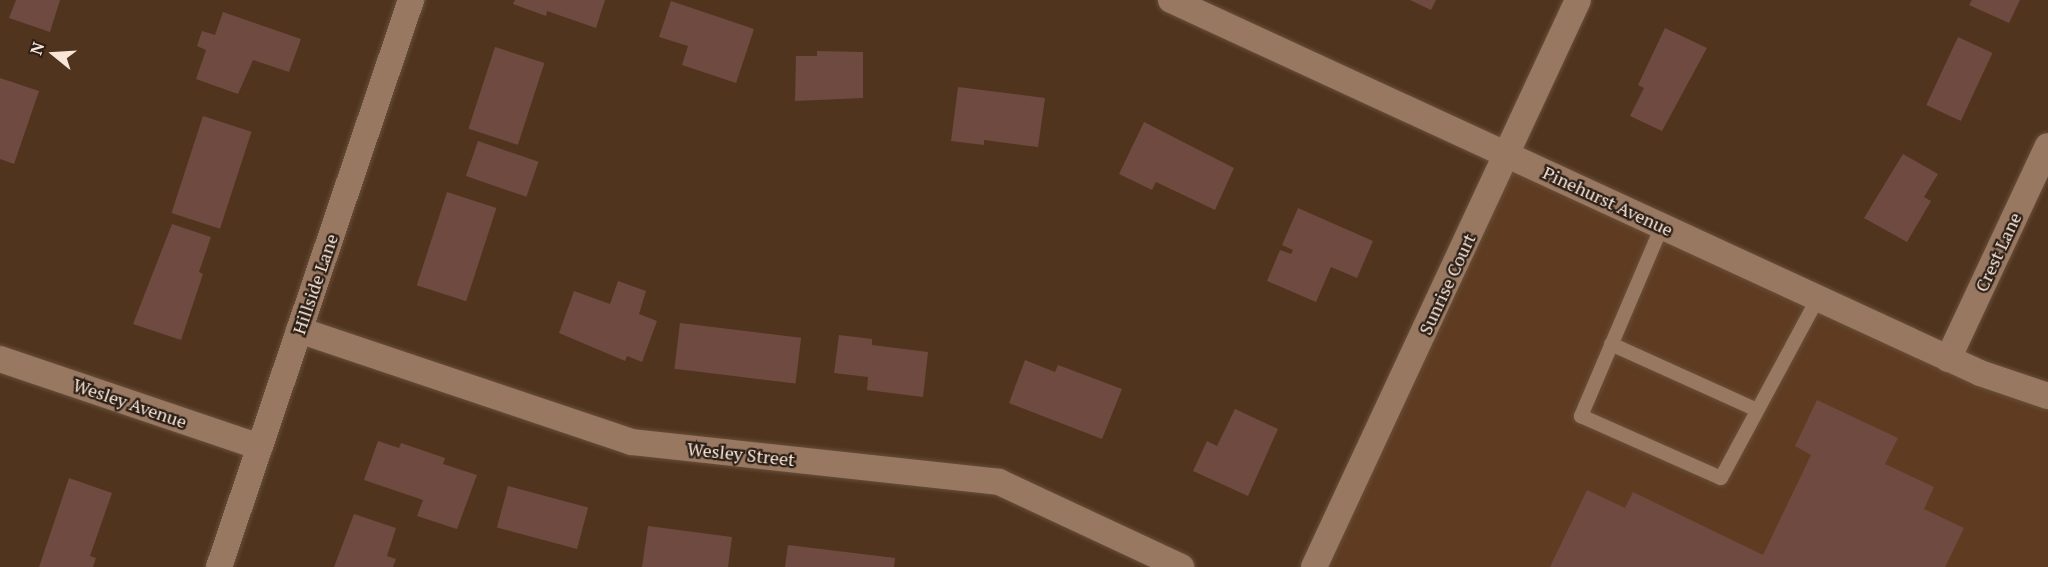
<!DOCTYPE html>
<style>
body{margin:0}
#map{position:relative;width:2048px;height:567px;overflow:hidden;background:#50341e;font-family:"PT Serif",serif}
div>[style]{position:absolute}
.built>*{inset:0;background:#5f3c21}
.building>*{inset:0;background:#6f4a40;transform-origin:0 0}
.roads{filter:drop-shadow(0 0 2px #68503c) drop-shadow(0 0 2px #68503c)}
.lane>*{height:14px;margin:-7px;padding:0 7px;transform-origin:7px;border-radius:7px;background:#997861}
.street>*{height:26px;margin:-13px;padding:0 13px;transform-origin:13px;border-radius:13px;background:#997861}
span{translate:-50% -50%;white-space:nowrap;text-align:center;line-height:1.15;-webkit-text-stroke:4.5px #2c1f16;paint-order:stroke}
.street-label{font-size:18px;color:#f9e6d9}
.north{position:absolute;left:24px;top:24px;width:60px;height:60px;-webkit-text-stroke:4px #2c1f16;paint-order:stroke;rotate:288deg;font-size:16px;font-weight:700;line-height:24px;text-align:center;color:#f9e6d9}
.north::after{content:'';display:block;margin:auto;width:21px;height:27px;background:#f9e6d9;clip-path:polygon(50% 0,100% 100%,50% 72%,0 100%)}
</style>
<div id="map">
<div class="built">
<i style="clip-path:polygon(1507px 154px,2048px 396px,2048px 567px,1314px 567px)"></i>
</div>
<div class="building">
<i style="clip-path:polygon(16px 0,60px 0,50px 32px,9px 18px)"></i>
<i style="clip-path:polygon(515px 0,605px 0,596px 28px,547px 11px,546px 16px,513px 4px)"></i>
<i style="clip-path:polygon(1410px 0,1436px 0,1431px 10px)"></i>
<i style="clip-path:polygon(1972px 0,2020px 0,2009px 23px,1969px 5px)"></i>
<i style="clip-path:polygon(671px 1px,754px 29px,736px 83px,682px 65px,688px 46px,659px 37px)"></i>
<i style="clip-path:polygon(223px 12px,301px 39px,289px 72px,253px 60px,238px 94px,196px 79px,206px 50px,197px 46px,202px 31px,215px 35px)"></i>
<i style="clip-path:polygon(1665px 28px,1707px 48px,1662px 131px,1630px 116px,1644px 88px,1638px 85px)"></i>
<i style="left:1958px;top:37px;width:38px;height:75px;rotate:25deg"></i>
<i style="left:495px;top:47px;width:52px;height:86px;rotate:18deg"></i>
<i style="clip-path:polygon(817px 51px,863px 52px,863px 98px,795px 101px,796px 56px,817px 56px)"></i>
<i style="clip-path:polygon(0 78px,39px 91px,14px 164px,0 159px)"></i>
<i style="clip-path:polygon(958px 87px,1045px 98px,1038px 147px,984px 140px,984px 145px,951px 141px)"></i>
<i style="left:203px;top:116px;width:51px;height:102px;rotate:18deg"></i>
<i style="clip-path:polygon(1144px 122px,1234px 168px,1215px 210px,1156px 182px,1152px 190px,1119px 174px)"></i>
<i style="left:478px;top:141px;width:64px;height:37px;rotate:19deg"></i>
<i style="clip-path:polygon(1903px 154px,1938px 174px,1924px 197px,1931px 201px,1907px 242px,1864px 218px)"></i>
<i style="left:447px;top:192px;width:52px;height:98px;rotate:18deg"></i>
<i style="clip-path:polygon(1298px 208px,1373px 241px,1357px 278px,1331px 267px,1316px 302px,1267px 281px,1280px 250px,1291px 254px,1293px 250px,1282px 245px)"></i>
<i style="clip-path:polygon(172px 224px,211px 237px,199px 272px,203px 274px,181px 340px,133px 324px)"></i>
<i style="clip-path:polygon(618px 281px,646px 291px,639px 314px,657px 321px,642px 362px,627px 356px,625px 361px,559px 333px,574px 291px,610px 304px)"></i>
<i style="left:680px;top:323px;width:122px;height:46px;rotate:7deg"></i>
<i style="clip-path:polygon(839px 335px,872px 339px,872px 345px,928px 352px,923px 397px,867px 390px,868px 377px,834px 373px)"></i>
<i style="clip-path:polygon(1025px 360px,1055px 372px,1058px 365px,1122px 389px,1102px 439px,1009px 403px)"></i>
<i style="clip-path:polygon(1817px 400px,1898px 438px,1885px 464px,1934px 487px,1924px 509px,1964px 528px,1945px 567px,1550px 567px,1587px 490px,1625px 508px,1633px 492px,1763px 555px,1811px 455px,1795px 446px)"></i>
<i style="clip-path:polygon(1235px 409px,1278px 429px,1248px 496px,1193px 471px,1207px 441px,1217px 446px)"></i>
<i style="clip-path:polygon(378px 441px,399px 448px,401px 443px,445px 458px,443px 464px,477px 475px,457px 529px,417px 516px,423px 500px,364px 480px)"></i>
<i style="clip-path:polygon(69px 478px,112px 493px,90px 556px,96px 558px,93px 567px,39px 567px)"></i>
<i style="left:508px;top:486px;width:83px;height:43px;rotate:15deg"></i>
<i style="clip-path:polygon(354px 514px,396px 528px,387px 556px,396px 559px,393px 567px,334px 567px)"></i>
<i style="clip-path:polygon(648px 526px,732px 537px,728px 567px,642px 567px)"></i>
<i style="clip-path:polygon(788px 545px,895px 558px,894px 567px,785px 567px)"></i>
</div>
<div class="roads">
<div class="lane">
<i style="left:1662px;top:226px;width:207px;rotate:113.1deg"></i>
<i style="left:1581px;top:416px;width:153px;rotate:23.9deg"></i>
<i style="left:1721px;top:478px;width:204px;rotate:-61.7deg"></i>
<i style="left:1611px;top:344px;width:160px;rotate:24.3deg"></i>
</div>
<div class="street">
<i style="left:1171px;top:0;width:891px;rotate:24.75deg"></i>
<i style="left:1980px;top:373px;width:72px;rotate:18.7deg"></i>
<i style="left:299px;top:330px;width:351px;rotate:18.6deg"></i>
<i style="left:632px;top:442px;width:369px;rotate:6.2deg"></i>
<i style="left:999px;top:482px;width:201px;rotate:25deg"></i>
<i style="left:0;top:359px;width:274px;rotate:18.7deg"></i>
<i style="left:1948px;top:359px;width:235px;rotate:-64.9deg"></i>
<i style="left:219px;top:567px;width:599px;rotate:-71.29deg"></i>
<i style="left:1314px;top:567px;width:625px;rotate:-65.03deg"></i>
</div>
</div>
<div class="street-label">
<span style="left:1608px;top:201px;rotate:25deg">Pinehurst Avenue</span>
<span style="left:1998px;top:252px;rotate:-65deg">Crest Lane</span>
<span style="left:315px;top:284px;rotate:-71deg">Hillside Lane</span>
<span style="left:1447px;top:284px;rotate:-65deg">Sunrise Court</span>
<span style="left:130px;top:403px;rotate:19deg">Wesley Avenue</span>
<span style="left:741px;top:454px;rotate:6deg">Wesley Street</span>
</div>
<div class="north">N</div>
</div>
